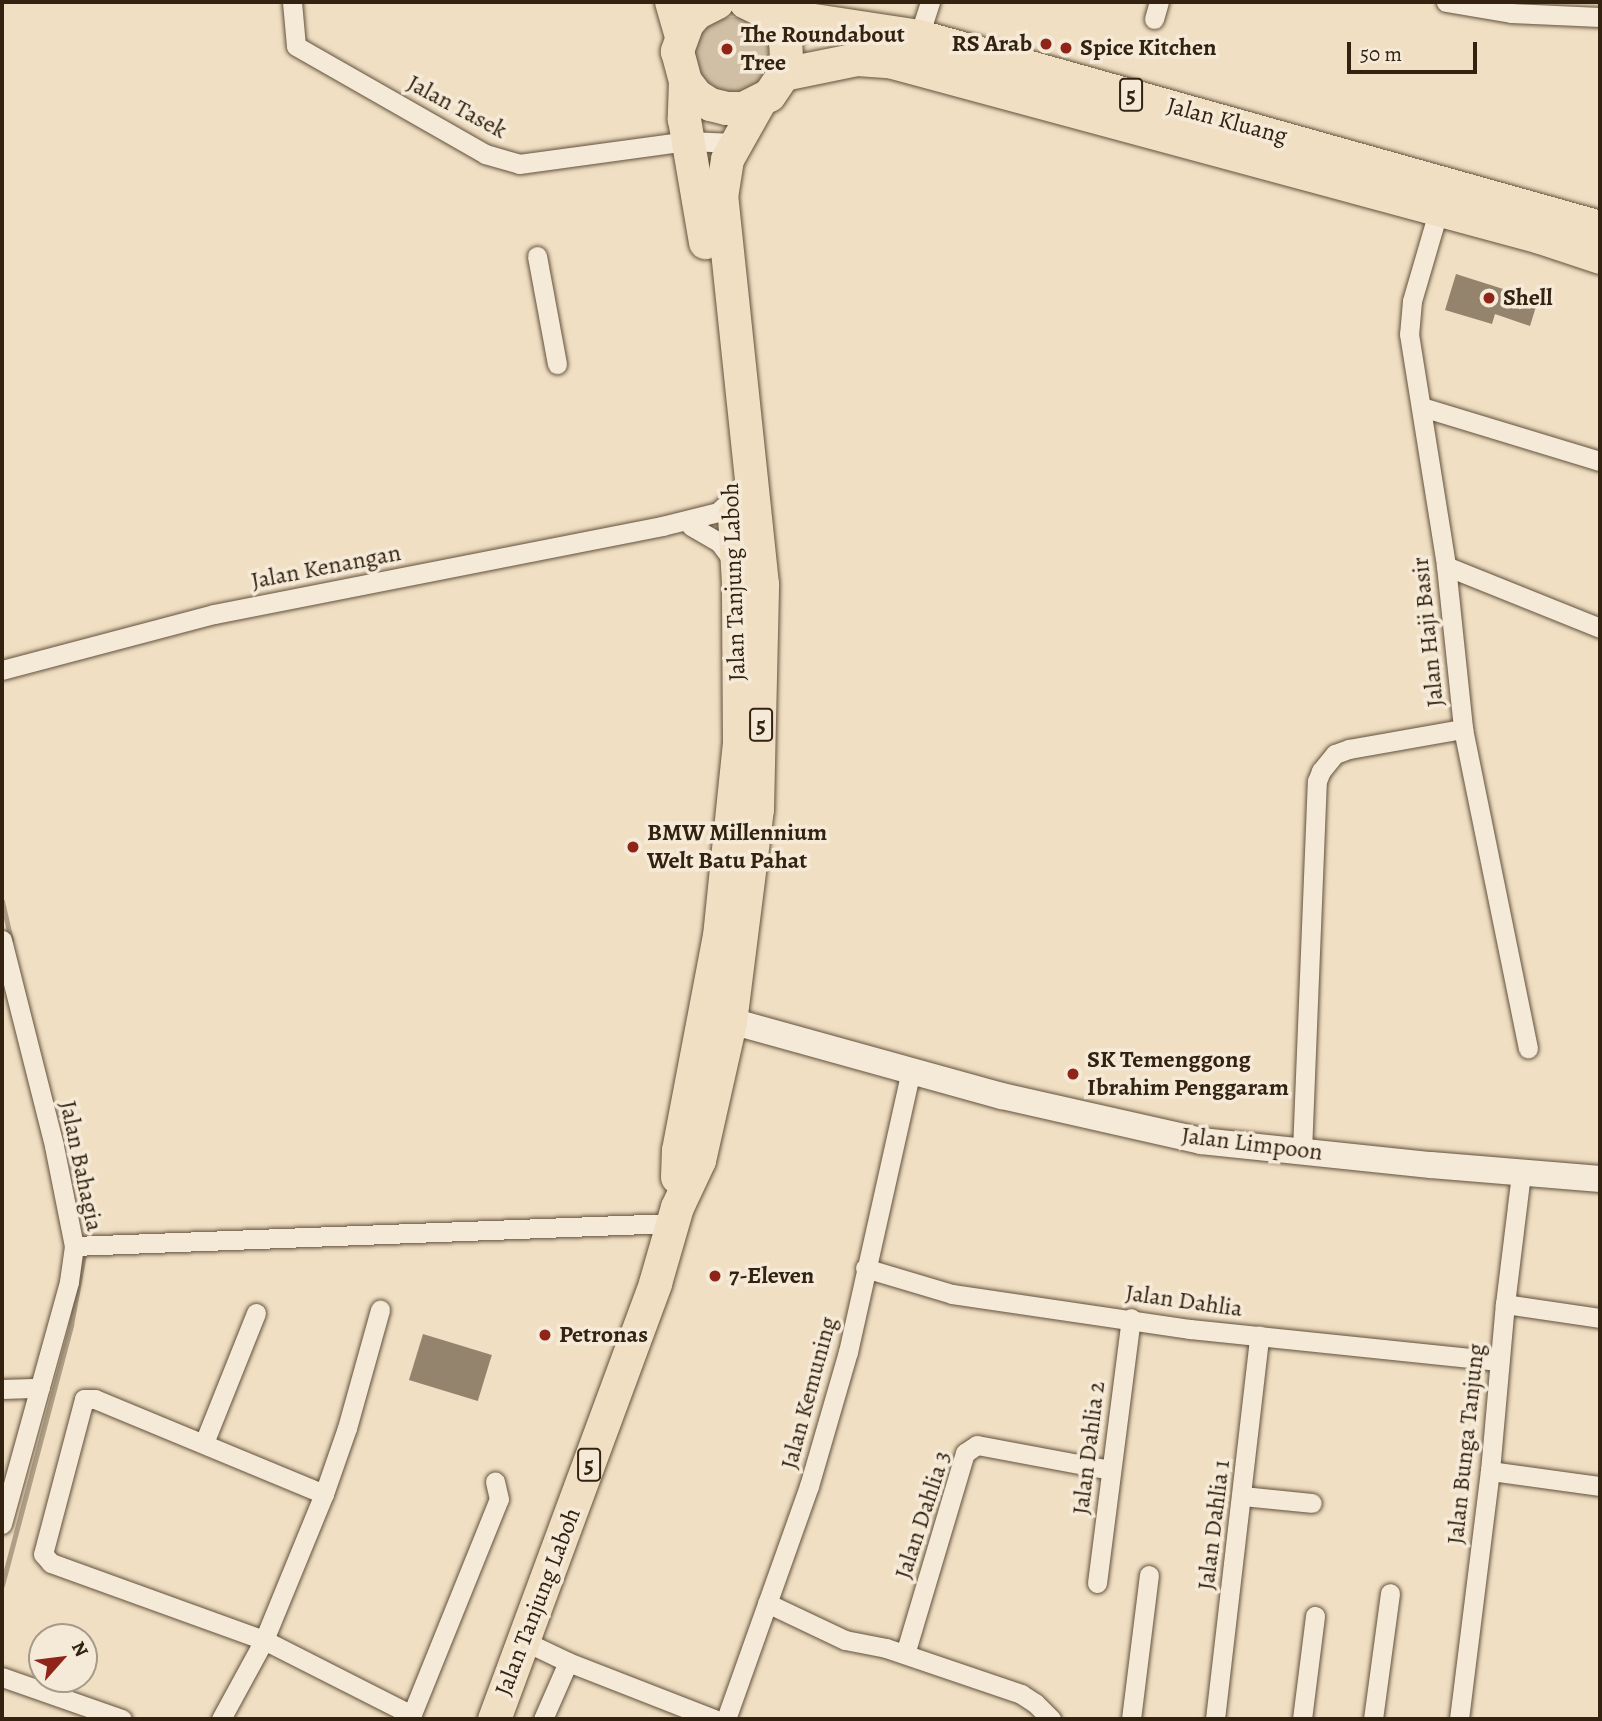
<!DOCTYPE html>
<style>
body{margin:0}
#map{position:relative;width:1602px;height:1721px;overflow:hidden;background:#f0dfc3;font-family:Alegreya,serif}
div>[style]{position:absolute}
.green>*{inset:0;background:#d0bfa4}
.round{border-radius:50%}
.stream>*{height:5px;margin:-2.5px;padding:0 2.5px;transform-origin:2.5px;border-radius:2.5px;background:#af9f86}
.building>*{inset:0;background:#95846d;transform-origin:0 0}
.roads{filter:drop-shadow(0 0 2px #62513c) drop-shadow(0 0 2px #62513c)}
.street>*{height:19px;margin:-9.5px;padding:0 9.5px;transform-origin:9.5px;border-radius:9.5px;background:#f5ead8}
.secondary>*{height:26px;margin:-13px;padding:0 13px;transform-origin:13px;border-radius:13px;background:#f5ead8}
.primary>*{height:30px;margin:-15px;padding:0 15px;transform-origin:15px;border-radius:15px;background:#f0dfc3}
.highway>*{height:33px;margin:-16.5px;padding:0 16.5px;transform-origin:16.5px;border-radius:16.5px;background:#f0dfc3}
.dots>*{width:19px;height:19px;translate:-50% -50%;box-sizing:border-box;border:4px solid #f5ead8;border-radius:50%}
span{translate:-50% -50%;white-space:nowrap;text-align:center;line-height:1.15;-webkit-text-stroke:7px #f5ead8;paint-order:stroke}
.shield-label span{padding:2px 5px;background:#f5ead8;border:2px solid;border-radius:5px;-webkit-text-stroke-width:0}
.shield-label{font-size:23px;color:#32220f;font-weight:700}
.poi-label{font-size:24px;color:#32220f;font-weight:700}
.left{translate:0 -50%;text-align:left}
.right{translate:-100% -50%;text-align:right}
.street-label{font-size:24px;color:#32220f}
.frame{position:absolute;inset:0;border:4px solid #32220f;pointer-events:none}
.north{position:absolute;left:28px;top:1623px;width:70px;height:70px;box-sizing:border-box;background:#f5ead8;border:2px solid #a79a88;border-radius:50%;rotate:62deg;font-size:19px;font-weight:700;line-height:28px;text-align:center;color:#32220f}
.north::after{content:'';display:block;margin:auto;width:24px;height:32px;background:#8f2418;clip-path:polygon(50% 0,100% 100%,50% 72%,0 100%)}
.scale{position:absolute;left:1347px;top:42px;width:130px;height:32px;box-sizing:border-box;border:4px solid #32220f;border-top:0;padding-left:9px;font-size:21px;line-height:24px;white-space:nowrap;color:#32220f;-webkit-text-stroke:5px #f5ead8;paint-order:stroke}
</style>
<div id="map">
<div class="green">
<i class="round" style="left:693px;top:17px;width:76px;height:76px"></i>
</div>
<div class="stream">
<i style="left:2px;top:901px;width:40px;rotate:77deg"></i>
<i style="left:2px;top:1585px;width:269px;rotate:-75.1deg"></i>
<i style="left:71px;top:1325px;width:77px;rotate:-79.6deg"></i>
</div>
<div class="building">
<i style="clip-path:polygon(1456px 274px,1538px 300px,1530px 326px,1495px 314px,1492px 324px,1445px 310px)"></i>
<i style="left:423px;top:1334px;width:72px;height:48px;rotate:17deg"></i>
</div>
<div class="roads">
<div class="street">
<i style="left:292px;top:2px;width:44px;rotate:84.8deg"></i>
<i style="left:296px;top:46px;width:218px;rotate:29.7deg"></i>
<i style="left:485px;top:154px;width:35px;rotate:16deg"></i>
<i style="left:519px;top:164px;width:171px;rotate:-7.8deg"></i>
<i style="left:688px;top:141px;width:46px;rotate:2.5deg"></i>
<i style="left:1446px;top:2px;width:66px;rotate:9.6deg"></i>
<i style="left:1511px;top:13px;width:89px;rotate:2.6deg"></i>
<i style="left:1154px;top:19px;width:18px;rotate:-74deg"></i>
<i style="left:919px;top:36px;width:36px;rotate:-72deg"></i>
<i style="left:1438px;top:212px;width:93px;rotate:106.3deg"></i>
<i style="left:1412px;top:301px;width:33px;rotate:95deg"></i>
<i style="left:1409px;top:334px;width:235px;rotate:80.9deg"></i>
<i style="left:1446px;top:566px;width:164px;rotate:84deg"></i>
<i style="left:1463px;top:729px;width:326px;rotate:78.5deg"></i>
<i style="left:537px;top:256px;width:110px;rotate:79.5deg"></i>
<i style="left:1422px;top:407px;width:186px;rotate:16.9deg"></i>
<i style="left:691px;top:526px;width:32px;rotate:30deg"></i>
<i style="left:719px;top:542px;width:26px;rotate:53deg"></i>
<i style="left:1446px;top:566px;width:166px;rotate:21.9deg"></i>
<i style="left:2px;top:670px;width:219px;rotate:-14.8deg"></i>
<i style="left:214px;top:614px;width:457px;rotate:-11.1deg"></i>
<i style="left:662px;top:526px;width:58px;rotate:-14deg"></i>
<i style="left:718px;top:512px;width:21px;rotate:-43deg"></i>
<i style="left:2px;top:940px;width:212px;rotate:75.8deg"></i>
<i style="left:54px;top:1146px;width:102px;rotate:78.7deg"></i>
<i style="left:74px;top:1246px;width:36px;rotate:98deg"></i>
<i style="left:69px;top:1282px;width:251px;rotate:105.5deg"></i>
<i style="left:1302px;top:1151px;width:370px;rotate:-87.7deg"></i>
<i style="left:1317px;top:781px;width:11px;rotate:-68deg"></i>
<i style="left:1321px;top:771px;width:22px;rotate:-51deg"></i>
<i style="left:1335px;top:754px;width:15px;rotate:-20deg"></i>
<i style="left:1349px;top:749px;width:116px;rotate:-10deg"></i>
<i style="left:74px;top:1246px;width:598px;rotate:-2.2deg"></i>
<i style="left:865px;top:1268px;width:91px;rotate:16.6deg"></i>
<i style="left:952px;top:1294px;width:241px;rotate:8.4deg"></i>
<i style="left:1190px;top:1329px;width:311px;rotate:5.9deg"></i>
<i style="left:1505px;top:1304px;width:96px;rotate:8.4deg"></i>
<i style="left:2px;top:1389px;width:38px;rotate:-2deg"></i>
<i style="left:204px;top:1443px;width:140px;rotate:-68.2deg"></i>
<i style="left:1490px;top:1471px;width:111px;rotate:7.8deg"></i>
<i style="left:324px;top:1494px;width:248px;rotate:-157.5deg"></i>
<i style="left:95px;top:1399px;width:11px;rotate:180deg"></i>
<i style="left:84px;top:1399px;width:160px;rotate:104.8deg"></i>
<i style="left:43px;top:1554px;width:12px;rotate:48deg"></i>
<i style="left:51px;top:1563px;width:226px;rotate:19.9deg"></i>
<i style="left:264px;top:1640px;width:166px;rotate:26.9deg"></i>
<i style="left:1242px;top:1496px;width:70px;rotate:5.7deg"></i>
<i style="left:1097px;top:1583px;width:267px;rotate:-82.7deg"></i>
<i style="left:767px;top:1603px;width:86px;rotate:25.4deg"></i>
<i style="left:845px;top:1640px;width:42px;rotate:11deg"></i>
<i style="left:886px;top:1648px;width:143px;rotate:18.8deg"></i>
<i style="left:1021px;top:1694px;width:17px;rotate:33deg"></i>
<i style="left:1035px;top:1703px;width:23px;rotate:45deg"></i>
<i style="left:524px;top:1641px;width:49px;rotate:25.5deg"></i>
<i style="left:568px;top:1662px;width:157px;rotate:21.3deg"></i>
<i style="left:905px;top:1654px;width:210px;rotate:-73.4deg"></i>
<i style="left:965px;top:1453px;width:14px;rotate:-34deg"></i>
<i style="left:977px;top:1445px;width:136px;rotate:10.6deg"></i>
<i style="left:2px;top:1677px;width:127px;rotate:19.3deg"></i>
<i style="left:221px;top:1719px;width:90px;rotate:-61.4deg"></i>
<i style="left:264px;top:1640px;width:158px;rotate:-67.7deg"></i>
<i style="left:324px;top:1494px;width:70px;rotate:-70.8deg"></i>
<i style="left:347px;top:1428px;width:123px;rotate:-74.4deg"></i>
<i style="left:410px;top:1719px;width:237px;rotate:-68deg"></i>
<i style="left:499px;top:1499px;width:18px;rotate:-103deg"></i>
<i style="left:543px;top:1719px;width:62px;rotate:-66.3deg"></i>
<i style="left:726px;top:1719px;width:247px;rotate:-70.4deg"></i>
<i style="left:809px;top:1486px;width:140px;rotate:-73.8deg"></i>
<i style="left:848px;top:1352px;width:288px;rotate:-77.4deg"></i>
<i style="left:1131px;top:1719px;width:145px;rotate:-82.9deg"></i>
<i style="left:1215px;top:1719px;width:386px;rotate:-83.4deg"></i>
<i style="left:1302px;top:1719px;width:104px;rotate:-82.8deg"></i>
<i style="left:1373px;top:1719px;width:127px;rotate:-82.3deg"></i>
<i style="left:1459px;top:1719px;width:250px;rotate:-82.9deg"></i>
<i style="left:1490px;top:1471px;width:168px;rotate:-84.9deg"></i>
<i style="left:1505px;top:1304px;width:132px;rotate:-83deg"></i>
</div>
<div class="secondary">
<i style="left:713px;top:1016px;width:300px;rotate:15.5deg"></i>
<i style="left:1002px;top:1096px;width:204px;rotate:12.7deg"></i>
<i style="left:1201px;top:1141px;width:231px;rotate:6deg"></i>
<i style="left:1431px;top:1165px;width:170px;rotate:4.7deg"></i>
</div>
<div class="primary">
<i style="left:670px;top:2px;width:35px;rotate:74deg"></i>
</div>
<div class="highway">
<i style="left:717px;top:2px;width:22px;rotate:153deg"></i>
<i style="left:697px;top:12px;width:15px;rotate:132deg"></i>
<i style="left:687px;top:23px;width:30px;rotate:110deg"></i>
<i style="left:677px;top:51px;width:31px;rotate:75deg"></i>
<i style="left:685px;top:81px;width:18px;rotate:52deg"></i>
<i style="left:696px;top:95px;width:17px;rotate:33deg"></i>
<i style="left:710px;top:104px;width:16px;rotate:14deg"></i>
<i style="left:726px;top:108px;width:17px"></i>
<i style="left:743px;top:108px;width:29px;rotate:-27deg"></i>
<i style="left:769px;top:95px;width:25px;rotate:-56deg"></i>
<i style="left:783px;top:74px;width:16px;rotate:-79deg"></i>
<i style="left:786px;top:58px;width:17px;rotate:-93deg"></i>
<i style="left:785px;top:41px;width:16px;rotate:-112deg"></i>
<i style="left:779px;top:26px;width:17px;rotate:-130deg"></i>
<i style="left:768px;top:13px;width:25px;rotate:-154deg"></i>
<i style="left:768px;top:13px;width:153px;rotate:8.7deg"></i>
<i style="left:919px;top:36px;width:707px;rotate:15.67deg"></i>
<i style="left:783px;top:74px;width:76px;rotate:-11.5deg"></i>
<i style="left:857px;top:59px;width:32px;rotate:4deg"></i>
<i style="left:889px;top:61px;width:674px;rotate:15.13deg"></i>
<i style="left:1540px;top:237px;width:63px;rotate:18.4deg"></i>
<i style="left:685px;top:81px;width:38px;rotate:92deg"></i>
<i style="left:684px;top:119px;width:125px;rotate:80.3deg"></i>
<i style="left:677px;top:1177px;width:27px;rotate:-88deg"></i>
<i style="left:678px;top:1150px;width:218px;rotate:-79.2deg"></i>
<i style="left:719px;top:936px;width:196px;rotate:-84.1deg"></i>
<i style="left:739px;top:741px;width:158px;rotate:-90.4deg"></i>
<i style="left:738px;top:583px;width:68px;rotate:-93.4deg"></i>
<i style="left:494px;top:1719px;width:465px;rotate:-69.7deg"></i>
<i style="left:655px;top:1283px;width:79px;rotate:-73.9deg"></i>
<i style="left:677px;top:1207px;width:52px;rotate:-64.9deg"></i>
<i style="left:699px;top:1160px;width:141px;rotate:-77.3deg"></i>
<i style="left:730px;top:1022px;width:215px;rotate:-82.8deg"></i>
<i style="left:757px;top:809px;width:225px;rotate:-88.7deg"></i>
<i style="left:762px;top:584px;width:389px;rotate:-96deg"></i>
<i style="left:721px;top:197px;width:38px;rotate:-81deg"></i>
<i style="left:727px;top:159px;width:65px;rotate:-60.7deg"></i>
</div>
</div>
<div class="dots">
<i style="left:1046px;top:44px;background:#8f2418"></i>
<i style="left:1066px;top:48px;background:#8f2418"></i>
<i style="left:727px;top:49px;background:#8f2418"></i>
<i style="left:1489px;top:298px;background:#8f2418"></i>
<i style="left:633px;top:847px;background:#8f2418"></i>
<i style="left:1073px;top:1074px;background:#8f2418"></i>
<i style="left:715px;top:1276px;background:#8f2418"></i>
<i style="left:545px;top:1335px;background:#8f2418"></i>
</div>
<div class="shield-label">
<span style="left:1131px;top:95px">5</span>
<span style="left:761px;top:725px">5</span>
<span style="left:589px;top:1465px">5</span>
</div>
<div class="poi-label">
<span class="left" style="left:741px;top:49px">The Roundabout<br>Tree</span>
<span class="right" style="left:1032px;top:44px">RS Arab</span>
<span class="left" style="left:1080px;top:48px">Spice Kitchen</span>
<span class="left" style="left:1503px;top:298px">Shell</span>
<span class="left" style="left:647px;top:847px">BMW Millennium<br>Welt Batu Pahat</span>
<span class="left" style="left:1087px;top:1074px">SK Temenggong<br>Ibrahim Penggaram</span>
<span class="left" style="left:729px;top:1276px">7-Eleven</span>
<span class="left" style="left:559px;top:1335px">Petronas</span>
</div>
<div class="street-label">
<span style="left:457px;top:107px;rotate:28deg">Jalan Tasek</span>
<span style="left:1227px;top:121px;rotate:15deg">Jalan Kluang</span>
<span style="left:326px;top:567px;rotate:-11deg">Jalan Kenangan</span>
<span style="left:734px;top:582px;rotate:-92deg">Jalan Tanjung Laboh</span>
<span style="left:1428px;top:632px;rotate:-96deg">Jalan Haji Basir</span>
<span style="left:1252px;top:1144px;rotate:7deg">Jalan Limpoon</span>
<span style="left:81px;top:1166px;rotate:78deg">Jalan Bahagia</span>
<span style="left:1184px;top:1301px;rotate:8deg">Jalan Dahlia</span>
<span style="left:809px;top:1393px;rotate:-75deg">Jalan Kemuning</span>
<span style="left:1466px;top:1444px;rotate:-84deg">Jalan Bunga Tanjung</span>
<span style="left:1089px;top:1448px;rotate:-83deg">Jalan Dahlia 2</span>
<span style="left:923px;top:1515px;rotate:-72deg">Jalan Dahlia 3</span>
<span style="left:1214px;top:1525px;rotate:-83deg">Jalan Dahlia 1</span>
<span style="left:538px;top:1602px;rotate:-69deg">Jalan Tanjung Laboh</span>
</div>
<div class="frame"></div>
<div class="north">N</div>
<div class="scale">50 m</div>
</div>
